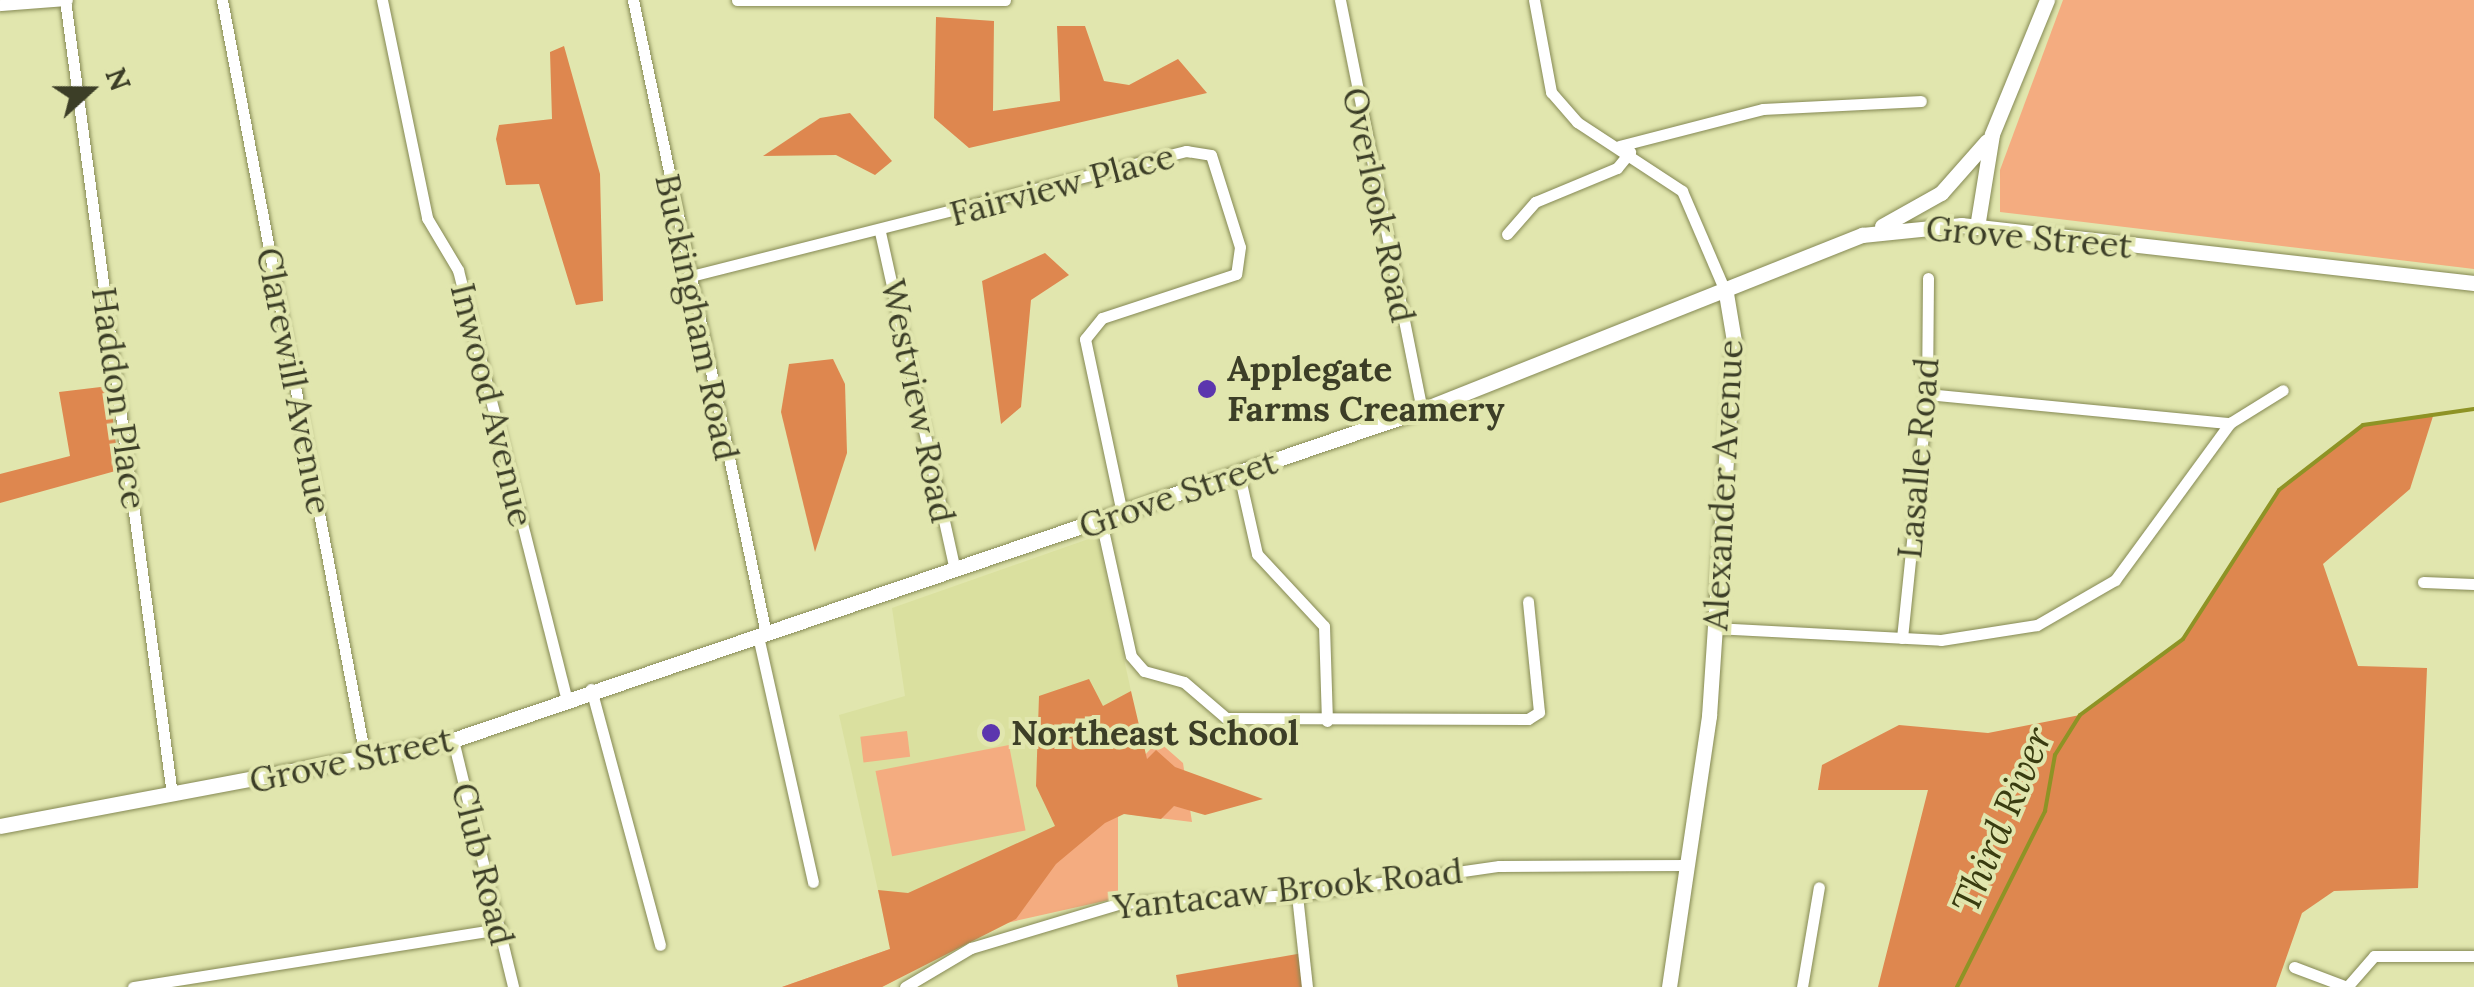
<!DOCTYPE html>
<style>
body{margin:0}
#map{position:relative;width:2474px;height:987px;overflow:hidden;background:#e1e6ae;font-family:Lora,serif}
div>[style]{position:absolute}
.built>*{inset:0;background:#dae09f}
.green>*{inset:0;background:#f4ac80;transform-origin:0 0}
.forest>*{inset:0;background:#de874f}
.stream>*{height:4px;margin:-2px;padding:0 2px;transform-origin:2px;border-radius:2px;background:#8e9325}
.roads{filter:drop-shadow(0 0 2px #858954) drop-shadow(0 0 2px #858954)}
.street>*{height:11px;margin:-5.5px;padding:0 5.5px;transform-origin:5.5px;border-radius:5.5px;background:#fff}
.secondary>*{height:15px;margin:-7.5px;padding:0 7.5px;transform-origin:7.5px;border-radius:7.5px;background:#fff}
.dots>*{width:28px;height:28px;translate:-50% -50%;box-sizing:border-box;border:5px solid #e1e6ae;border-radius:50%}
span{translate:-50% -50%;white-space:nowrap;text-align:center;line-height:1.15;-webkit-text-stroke:8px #e1e6ae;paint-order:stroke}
.street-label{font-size:35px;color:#3c3e27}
.poi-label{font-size:35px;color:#3c3e27;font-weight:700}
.left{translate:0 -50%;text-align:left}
.water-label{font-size:38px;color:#393c10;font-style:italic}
.north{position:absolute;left:40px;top:40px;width:100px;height:100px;-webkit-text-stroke:8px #e1e6ae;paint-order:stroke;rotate:69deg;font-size:28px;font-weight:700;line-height:40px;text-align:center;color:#3c3e27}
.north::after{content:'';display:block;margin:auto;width:35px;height:45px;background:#3c3e27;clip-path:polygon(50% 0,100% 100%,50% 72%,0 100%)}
</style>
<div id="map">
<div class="built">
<i style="clip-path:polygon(1097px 536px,1131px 691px,1069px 836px,885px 922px,839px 715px,905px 696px,892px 608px)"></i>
</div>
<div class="green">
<i style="clip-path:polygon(2063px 0,2474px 0,2474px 269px,2000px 212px,2000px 170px)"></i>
<i style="left:907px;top:731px;width:26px;height:47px;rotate:83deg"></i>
<i style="clip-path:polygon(1158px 741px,1183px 763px,1192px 822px,1118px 813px,1118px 898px,993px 926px,882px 987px,782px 987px,890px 949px,1069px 836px)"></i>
<i style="left:1009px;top:745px;width:87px;height:136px;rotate:79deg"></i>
</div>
<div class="forest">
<i style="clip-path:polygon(936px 17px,994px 21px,993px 111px,1060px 101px,1057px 26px,1085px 26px,1104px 81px,1129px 85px,1178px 59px,1207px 93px,969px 148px,934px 118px)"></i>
<i style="clip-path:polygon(564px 46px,600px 174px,603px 301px,576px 305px,539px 184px,506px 185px,496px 139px,499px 125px,552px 119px,550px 52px)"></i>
<i style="clip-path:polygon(850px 113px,892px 161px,875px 175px,836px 155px,763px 156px,820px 118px)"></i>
<i style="clip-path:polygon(1045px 253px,1069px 275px,1031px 300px,1021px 407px,1001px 424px,982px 281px)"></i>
<i style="clip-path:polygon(833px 359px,845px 384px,847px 453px,815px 552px,781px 412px,789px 364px)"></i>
<i style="clip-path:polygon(109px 386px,119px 470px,0 503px,0 474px,70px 456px,59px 392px)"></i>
<i style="clip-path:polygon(2434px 413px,2410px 489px,2323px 564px,2358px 666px,2427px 668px,2418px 888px,2334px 891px,2302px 913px,2276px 987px,1878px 987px,1928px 790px,1818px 790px,1822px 765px,1899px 725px,1988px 733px,2080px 715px,2183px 639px,2279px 490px,2363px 425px)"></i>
<i style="clip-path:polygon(1089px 679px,1103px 706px,1131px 691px,1147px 759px,1156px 750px,1175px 767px,1263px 799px,1205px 815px,1174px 806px,1161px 819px,1124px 814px,1105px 823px,1056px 864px,1016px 919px,882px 987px,782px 987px,890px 949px,878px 890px,908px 893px,1055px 826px,1036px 786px,1039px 696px)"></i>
<i style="clip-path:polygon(1303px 953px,1302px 987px,1178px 987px,1176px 975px)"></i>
</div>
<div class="stream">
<i style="left:1957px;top:987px;width:197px;rotate:-63.4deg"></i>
<i style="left:2045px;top:811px;width:57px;rotate:-79.9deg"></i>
<i style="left:2055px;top:755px;width:47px;rotate:-58deg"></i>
<i style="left:2080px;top:715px;width:128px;rotate:-36.4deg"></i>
<i style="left:2183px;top:639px;width:177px;rotate:-57.2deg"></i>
<i style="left:2279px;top:490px;width:106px;rotate:-37.7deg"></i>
<i style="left:2363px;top:425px;width:112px;rotate:-8.2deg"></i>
</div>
<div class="roads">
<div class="street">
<i style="left:65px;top:0;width:802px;rotate:82.33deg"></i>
<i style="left:222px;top:0;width:775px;rotate:79.3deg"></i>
<i style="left:382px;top:0;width:223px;rotate:78.3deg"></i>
<i style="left:427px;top:218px;width:61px;rotate:59.2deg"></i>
<i style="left:458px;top:270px;width:440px;rotate:75.8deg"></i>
<i style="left:633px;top:0;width:648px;rotate:78.15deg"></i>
<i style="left:737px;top:0;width:268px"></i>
<i style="left:1340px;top:0;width:418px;rotate:78.7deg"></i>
<i style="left:1534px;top:0;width:94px;rotate:79.5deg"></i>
<i style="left:1551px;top:92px;width:40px;rotate:49deg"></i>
<i style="left:1577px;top:122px;width:126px;rotate:33.3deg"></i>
<i style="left:1682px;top:191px;width:111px;rotate:66.7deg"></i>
<i style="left:0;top:5px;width:67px;rotate:-4.3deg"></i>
<i style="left:1619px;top:146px;width:149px;rotate:-14.4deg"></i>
<i style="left:1763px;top:109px;width:158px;rotate:-2.9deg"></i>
<i style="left:880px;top:232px;width:346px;rotate:77.5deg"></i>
<i style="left:1507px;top:234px;width:43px;rotate:-48.8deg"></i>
<i style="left:1535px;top:202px;width:89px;rotate:-22.5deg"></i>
<i style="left:1617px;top:168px;width:21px;rotate:-51deg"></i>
<i style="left:687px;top:277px;width:515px;rotate:-14.17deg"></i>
<i style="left:1186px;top:151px;width:25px;rotate:9deg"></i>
<i style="left:1211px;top:155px;width:96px;rotate:72.5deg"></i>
<i style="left:1240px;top:247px;width:27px;rotate:98deg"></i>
<i style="left:1236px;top:274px;width:141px;rotate:161.8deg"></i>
<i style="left:1102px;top:318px;width:27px;rotate:129deg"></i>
<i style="left:1085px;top:339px;width:178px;rotate:78deg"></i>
<i style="left:1927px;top:394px;width:304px;rotate:5.5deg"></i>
<i style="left:1239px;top:474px;width:82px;rotate:77.3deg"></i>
<i style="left:1257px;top:554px;width:98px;rotate:47.1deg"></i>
<i style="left:1324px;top:626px;width:95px;rotate:88.2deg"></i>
<i style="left:1101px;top:521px;width:138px;rotate:77.5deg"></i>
<i style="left:1131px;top:656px;width:20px;rotate:49deg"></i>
<i style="left:1144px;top:671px;width:41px;rotate:15.4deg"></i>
<i style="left:1184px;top:682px;width:55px;rotate:40.6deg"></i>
<i style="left:1226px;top:718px;width:302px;rotate:0.2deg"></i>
<i style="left:1528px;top:719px;width:13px;rotate:-32deg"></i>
<i style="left:1539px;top:712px;width:111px;rotate:-95.7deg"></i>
<i style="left:2423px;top:582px;width:51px;rotate:2.2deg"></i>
<i style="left:1714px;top:628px;width:227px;rotate:3deg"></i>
<i style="left:1941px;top:640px;width:97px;rotate:-8.9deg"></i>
<i style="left:2037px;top:625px;width:90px;rotate:-30deg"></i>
<i style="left:2115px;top:580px;width:195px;rotate:-53.8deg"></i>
<i style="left:2230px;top:423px;width:62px;rotate:-31.9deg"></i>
<i style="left:758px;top:636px;width:252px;rotate:77.4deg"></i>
<i style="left:1902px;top:638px;width:245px;rotate:-84.1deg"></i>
<i style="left:1927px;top:394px;width:116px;rotate:-89.5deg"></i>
<i style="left:591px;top:689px;width:265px;rotate:74.9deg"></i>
<i style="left:453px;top:740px;width:254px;rotate:76.3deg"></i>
<i style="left:1297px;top:895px;width:93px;rotate:83.8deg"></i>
<i style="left:2294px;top:967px;width:57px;rotate:20.7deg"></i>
<i style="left:133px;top:987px;width:372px;rotate:-9deg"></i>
<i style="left:905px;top:987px;width:77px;rotate:-30.6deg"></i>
<i style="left:971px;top:948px;width:157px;rotate:-16.7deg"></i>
<i style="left:1121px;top:903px;width:176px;rotate:-2.6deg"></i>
<i style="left:1297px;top:895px;width:204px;rotate:-8.2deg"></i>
<i style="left:1499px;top:866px;width:188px;rotate:-0.3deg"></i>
<i style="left:1802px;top:987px;width:101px;rotate:-80.4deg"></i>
<i style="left:2347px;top:987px;width:41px;rotate:-48.9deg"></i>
<i style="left:2374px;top:956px;width:100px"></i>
</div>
<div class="secondary">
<i style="left:1882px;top:226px;width:68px;rotate:-29.2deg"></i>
<i style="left:1941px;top:193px;width:69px;rotate:-48.5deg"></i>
<i style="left:1977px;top:227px;width:94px;rotate:-80.8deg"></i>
<i style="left:1992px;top:134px;width:145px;rotate:-67.7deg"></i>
<i style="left:0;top:826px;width:461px;rotate:-10.7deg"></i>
<i style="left:453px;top:740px;width:1024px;rotate:-18.81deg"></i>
<i style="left:1422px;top:410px;width:474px;rotate:-21.7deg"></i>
<i style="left:1862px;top:235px;width:100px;rotate:-5.8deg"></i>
<i style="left:1961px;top:225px;width:516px;rotate:6.45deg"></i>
<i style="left:1669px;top:987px;width:274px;rotate:-81.6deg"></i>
<i style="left:1709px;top:716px;width:376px;rotate:-86.2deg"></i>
<i style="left:1734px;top:341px;width:49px;rotate:-99.5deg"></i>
</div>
</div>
<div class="dots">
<i style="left:1207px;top:389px;background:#5c36ae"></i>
<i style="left:991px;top:733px;background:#5c36ae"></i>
</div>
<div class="street-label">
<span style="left:1062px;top:185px;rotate:-15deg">Fairview Place</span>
<span style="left:1379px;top:205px;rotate:78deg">Overlook Road</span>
<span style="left:2029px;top:237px;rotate:5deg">Grove Street</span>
<span style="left:697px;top:317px;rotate:78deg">Buckingham Road</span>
<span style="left:294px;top:381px;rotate:79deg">Clarewill Avenue</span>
<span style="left:119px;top:398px;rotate:82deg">Haddon Place</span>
<span style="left:918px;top:401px;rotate:78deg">Westview Road</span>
<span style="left:492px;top:405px;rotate:76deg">Inwood Avenue</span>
<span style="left:1918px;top:458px;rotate:-85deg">Lasalle Road</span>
<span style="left:1723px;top:485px;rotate:-87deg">Alexander Avenue</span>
<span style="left:1178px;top:494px;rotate:-19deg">Grove Street</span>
<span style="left:351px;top:760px;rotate:-12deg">Grove Street</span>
<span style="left:483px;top:864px;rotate:76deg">Club Road</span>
<span style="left:1288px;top:889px;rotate:-6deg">Yantacaw Brook Road</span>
</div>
<div class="poi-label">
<span class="left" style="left:1227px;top:389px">Applegate<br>Farms Creamery</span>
<span class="left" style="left:1011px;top:733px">Northeast School</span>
</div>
<div class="water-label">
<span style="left:2002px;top:820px;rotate:-67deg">Third River</span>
</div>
<div class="north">N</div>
</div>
